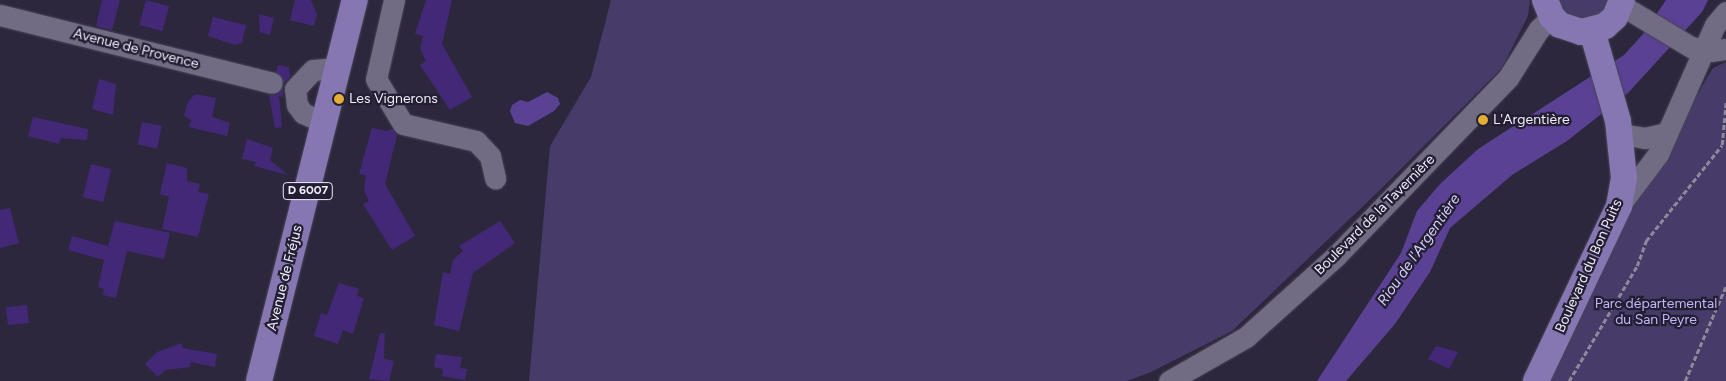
<!DOCTYPE html>
<meta charset="utf-8">
<style>
body{margin:0}
#map{position:relative;width:1726px;height:381px;overflow:hidden;background:#2c273c;font-family:Figtree,sans-serif}
div>[style]{position:absolute}
.green>*{inset:0;background:#473b6a}
.water>*{inset:0;background:#5a4193}
.building>*{inset:0;background:#432878;transform-origin:0 0}
.path>*{height:2.5px;margin-top:-1.25px;transform-origin:0;background:repeating-linear-gradient(90deg,#8d899b 0 5px,transparent 0 7.5px)}
.roads{filter:drop-shadow(0 0 1px #4a4557) drop-shadow(0 0 1px #4a4557)}
.minor>*{height:21px;margin:-10.5px;padding:0 10.5px;transform-origin:10.5px;border-radius:10.5px;background:#716c84}
.major>*{height:26px;margin:-13px;padding:0 13px;transform-origin:13px;border-radius:13px;background:#8677b2}
.dots>*{width:14px;height:14px;translate:-50% -50%;box-sizing:border-box;border:2px solid #231e32;border-radius:50%}
span{translate:-50% -50%;white-space:nowrap;text-align:center;line-height:1.15;-webkit-text-stroke:4.5px #231e32;paint-order:stroke}
.shield-label span{padding:1px 4px;background:#231e32;border:1px solid;border-radius:4px;-webkit-text-stroke-width:0}
.shield-label{font-size:12px;color:#f0edfc;font-weight:700}
.street-label{font-size:14px;color:#f0edfc}
.poi-label{font-size:14px;color:#f0edfc}
.left{translate:0 -50%;text-align:left}
.park-label{font-size:14px;color:#c4b4f8}
.water-label{font-size:15px;color:#d7cdfb;font-style:italic}
</style>
<div id="map">
<div class="green">
<i style="clip-path:polygon(611px 0,1530px 0,1528px 16px,1502px 68px,1380px 190px,1232px 331px,1151px 372px,1127px 381px,529px 381px,550px 146px,591px 77px)"></i>
<i style="clip-path:polygon(1555px 0,1611px 0,1607px 9px,1595px 19px,1571px 19px)"></i>
<i style="clip-path:polygon(1726px 62px,1726px 381px,1546px 381px,1647px 177px,1713px 68px)"></i>
</div>
<div class="water">
<i style="clip-path:polygon(1666px 0,1708px 0,1702px 12px,1628px 93px,1567px 141px,1512px 175px,1450px 228px,1430px 272px,1395px 324px,1346px 381px,1317px 381px,1401px 253px,1417px 211px,1440px 184px,1478px 149px,1624px 55px,1643px 34px)"></i>
<i style="clip-path:polygon(547px 92px,558px 98px,560px 104px,554px 111px,528px 126px,515px 123px,510px 111px,512px 105px,520px 100px,528px 102px)"></i>
</div>
<div class="building">
<i style="clip-path:polygon(102px 0,120px 0,112px 30px,96px 26px)"></i>
<i style="left:146px;top:0;width:24px;height:26px;rotate:15deg"></i>
<i style="clip-path:polygon(295px 0,311px 0,317px 15px,314px 26px,290px 20px)"></i>
<i style="clip-path:polygon(426px 0,452px 0,442px 44px,472px 97px,450px 110px,420px 65px,426px 61px,420px 48px,423px 36px,415px 34px)"></i>
<i style="clip-path:polygon(259px 14px,274px 18px,270px 35px,260px 32px)"></i>
<i style="clip-path:polygon(213px 17px,246px 25px,242px 43px,235px 45px,208px 36px)"></i>
<i style="clip-path:polygon(278px 65px,289px 67px,290px 77px,284px 83px,276px 72px)"></i>
<i style="clip-path:polygon(99px 79px,116px 84px,113px 115px,92px 109px)"></i>
<i style="clip-path:polygon(283px 89px,283px 97px,279px 96px,282px 127px,275px 128px,269px 95px,276px 95px)"></i>
<i style="clip-path:polygon(195px 94px,216px 98px,212px 117px,230px 123px,227px 136px,189px 127px,191px 120px,184px 116px,188px 102px)"></i>
<i style="clip-path:polygon(33px 117px,88px 129px,87px 140px,61px 138px,59px 144px,28px 136px)"></i>
<i style="left:142px;top:122px;width:20px;height:23px;rotate:11deg"></i>
<i style="clip-path:polygon(372px 128px,387px 131px,392px 129px,397px 135px,385px 184px,415px 236px,392px 250px,363px 204px,369px 201px,364px 190px,366px 175px,359px 174px)"></i>
<i style="clip-path:polygon(247px 139px,273px 148px,270px 160px,288px 175px,254px 166px,256px 162px,242px 159px)"></i>
<i style="clip-path:polygon(167px 163px,187px 168px,187px 181px,200px 184px,198px 192px,209px 194px,198px 237px,162px 229px,169px 197px,160px 194px)"></i>
<i style="left:91px;top:164px;width:21px;height:34px;rotate:14deg"></i>
<i style="clip-path:polygon(10px 208px,19px 243px,0 248px,0 210px)"></i>
<i style="clip-path:polygon(115px 221px,170px 233px,164px 259px,127px 251px,116px 298px,103px 295px,104px 289px,98px 287px,104px 260px,68px 250px,72px 236px,108px 246px)"></i>
<i style="clip-path:polygon(500px 221px,515px 243px,473px 273px,459px 331px,434px 325px,443px 272px,450px 274px,453px 260px,463px 251px,459px 246px)"></i>
<i style="clip-path:polygon(339px 283px,359px 289px,357px 296px,364px 298px,353px 334px,343px 330px,338px 344px,314px 336px,321px 313px,327px 315px)"></i>
<i style="left:27px;top:305px;width:18px;height:21px;rotate:84deg"></i>
<i style="clip-path:polygon(380px 333px,385px 333px,384px 359px,394px 361px,389px 381px,369px 379px)"></i>
<i style="clip-path:polygon(182px 343px,182px 348px,217px 354px,215px 367px,191px 362px,190px 367px,165px 370px,158px 377px,145px 364px,157px 352px)"></i>
<i style="clip-path:polygon(1436px 346px,1458px 352px,1449px 369px,1428px 359px)"></i>
<i style="clip-path:polygon(436px 354px,462px 357px,460px 368px,467px 369px,465px 380px,442px 376px,443px 369px,434px 367px)"></i>
</div>
<div class="path">
<i style="left:1569px;top:381px;width:134px;rotate:-59.4deg"></i>
<i style="left:1637px;top:266px;width:27px;rotate:-70deg"></i>
<i style="left:1646px;top:241px;width:122px;rotate:-51.6deg"></i>
<i style="left:1722px;top:145px;width:44px;rotate:-84.8deg"></i>
<i style="left:1685px;top:381px;width:103px;rotate:-66.7deg"></i>
</div>
<div class="roads">
<div class="minor">
<i style="left:394px;top:0;width:81px;rotate:102.8deg"></i>
<i style="left:376px;top:79px;width:52px;rotate:59deg"></i>
<i style="left:403px;top:124px;width:75px;rotate:13.1deg"></i>
<i style="left:476px;top:141px;width:21px;rotate:47deg"></i>
<i style="left:490px;top:156px;width:23px;rotate:77deg"></i>
<i style="left:1621px;top:5px;width:82px;rotate:31deg"></i>
<i style="left:1691px;top:47px;width:20px;rotate:11deg"></i>
<i style="left:1711px;top:51px;width:15px;rotate:-8deg"></i>
<i style="left:0;top:15px;width:280px;rotate:14deg"></i>
<i style="left:325px;top:123px;width:24px;rotate:-156deg"></i>
<i style="left:303px;top:113px;width:10px;rotate:-127deg"></i>
<i style="left:297px;top:105px;width:16px;rotate:-97deg"></i>
<i style="left:295px;top:89px;width:26px;rotate:-47deg"></i>
<i style="left:313px;top:70px;width:24px;rotate:-5deg"></i>
<i style="left:1621px;top:134px;width:24px;rotate:9deg"></i>
<i style="left:1645px;top:138px;width:23px;rotate:-13deg"></i>
<i style="left:1619px;top:206px;width:65px;rotate:-53.1deg"></i>
<i style="left:1658px;top:154px;width:141px;rotate:-66.2deg"></i>
<i style="left:1715px;top:25px;width:17px;rotate:-50deg"></i>
<i style="left:1169px;top:381px;width:89px;rotate:-29.7deg"></i>
<i style="left:1246px;top:337px;width:122px;rotate:-42deg"></i>
<i style="left:1337px;top:255px;width:246px;rotate:-46deg"></i>
<i style="left:1508px;top:78px;width:58px;rotate:-57.7deg"></i>
<i style="left:1539px;top:29px;width:18px;rotate:-43deg"></i>
</div>
<div class="major">
<i style="left:1545px;top:0;width:18px;rotate:68deg"></i>
<i style="left:1552px;top:17px;width:11px;rotate:45deg"></i>
<i style="left:1560px;top:25px;width:22px;rotate:18deg"></i>
<i style="left:1581px;top:32px;width:25px;rotate:-14deg"></i>
<i style="left:1605px;top:26px;width:13px;rotate:-42deg"></i>
<i style="left:1615px;top:17px;width:18px;rotate:-68deg"></i>
<i style="left:259px;top:381px;width:393px;rotate:-75.9deg"></i>
<i style="left:1536px;top:381px;width:194px;rotate:-64.6deg"></i>
<i style="left:1619px;top:206px;width:28px;rotate:-80deg"></i>
<i style="left:1624px;top:178px;width:57px;rotate:-96deg"></i>
<i style="left:1618px;top:121px;width:94px;rotate:-106.1deg"></i>
</div>
</div>
<div class="dots">
<i style="left:339px;top:99px;background:#e2af34"></i>
<i style="left:1483px;top:120px;background:#e2af34"></i>
</div>
<div class="shield-label">
<span style="left:308px;top:191px">D 6007</span>
</div>
<div class="street-label">
<span style="left:136px;top:49px;rotate:14deg">Avenue de Provence</span>
<span style="left:1375px;top:215px;rotate:-45deg">Boulevard de la Tavernière</span>
<span style="left:1589px;top:266px;rotate:-66deg">Boulevard du Bon Puits</span>
<span style="left:285px;top:278px;rotate:-76deg">Avenue de Fréjus</span>
</div>
<div class="poi-label">
<span class="left" style="left:349px;top:99px">Les Vignerons</span>
<span class="left" style="left:1493px;top:120px">L'Argentière</span>
</div>
<div class="park-label">
<span style="left:1656px;top:312px">Parc départemental<br>du San Peyre</span>
</div>
<div class="water-label">
<span style="left:1419px;top:250px;rotate:-55deg">Riou de l'Argentière</span>
</div>
</div>
